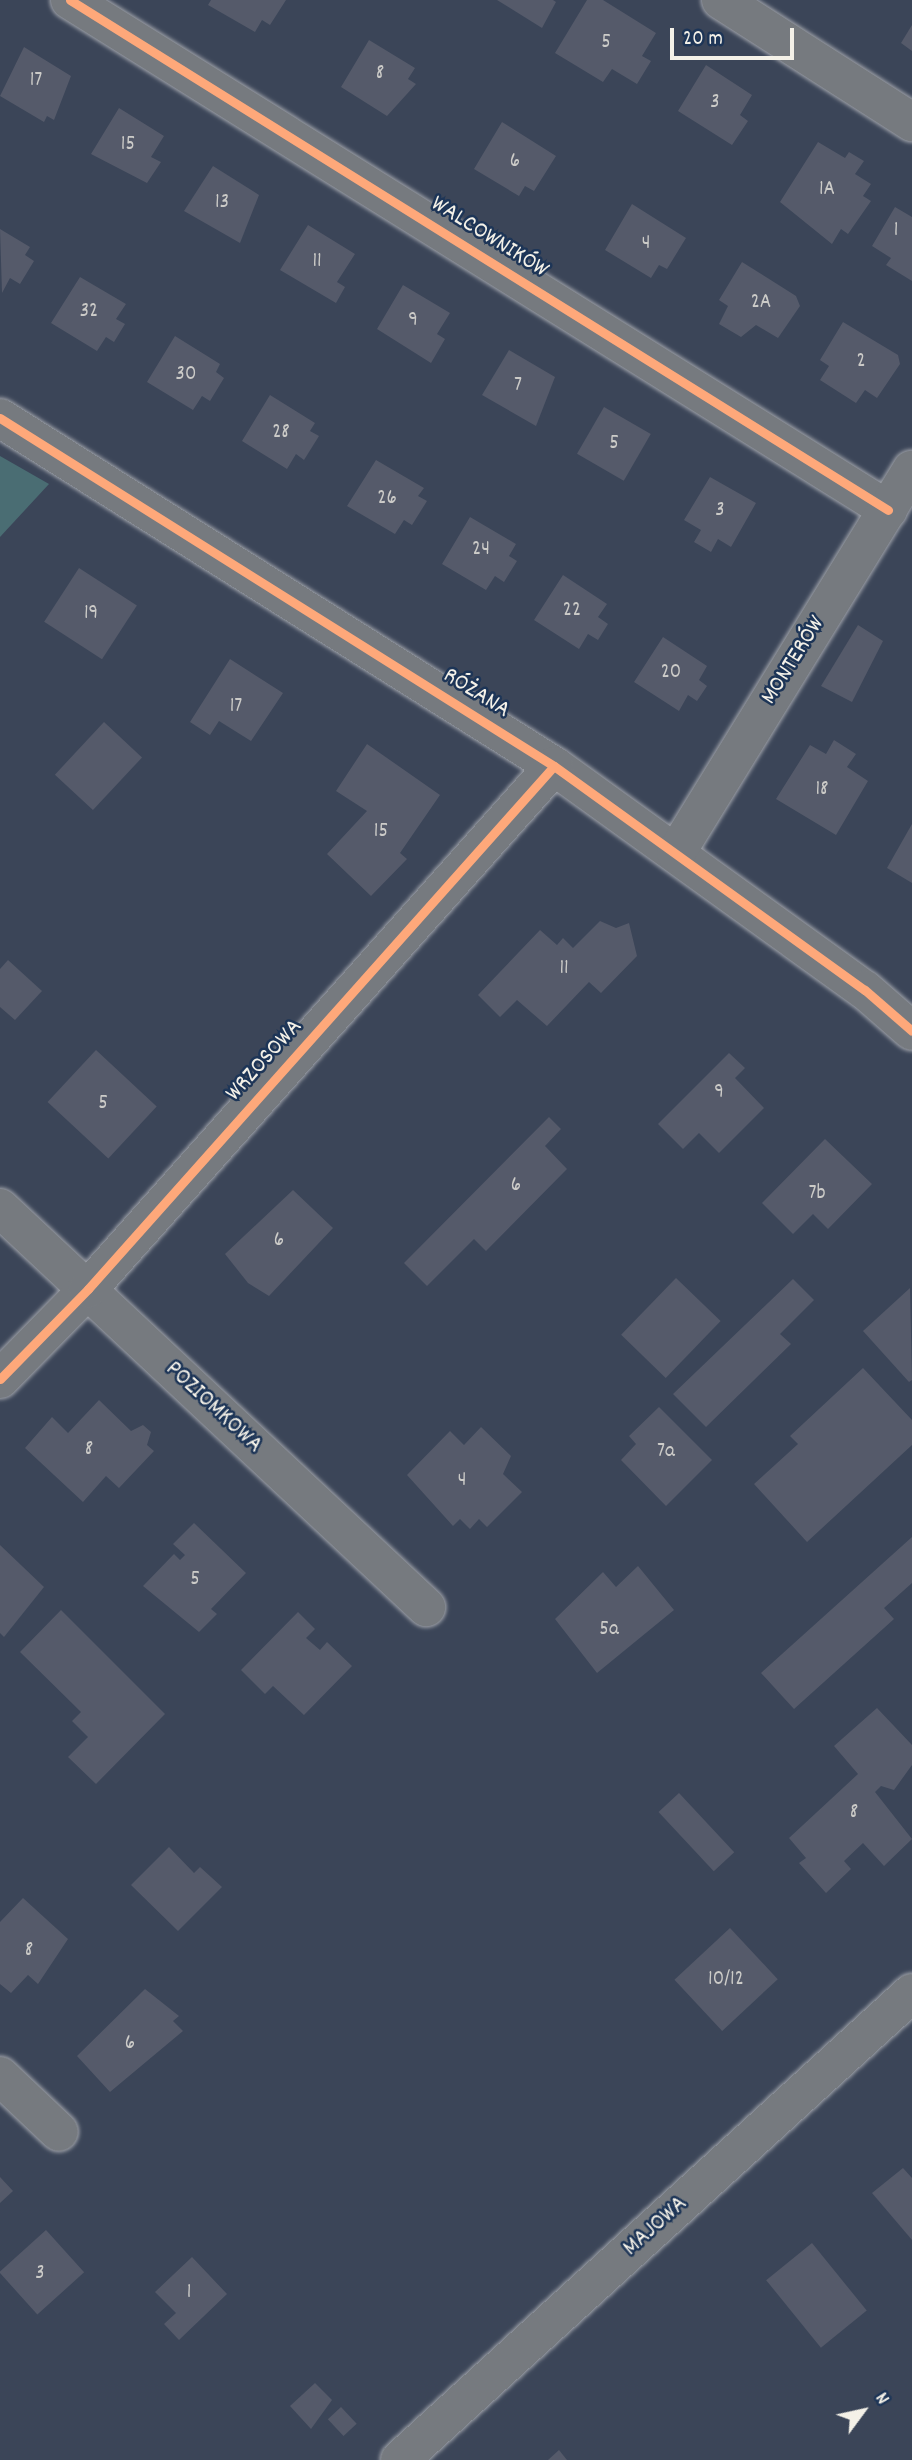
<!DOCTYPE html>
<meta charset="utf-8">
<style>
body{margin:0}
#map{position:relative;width:912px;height:2460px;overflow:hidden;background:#3b4558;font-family:Dekko,sans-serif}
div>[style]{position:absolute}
.green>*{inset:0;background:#4a6d73}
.building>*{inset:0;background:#555a6a;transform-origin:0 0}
.roads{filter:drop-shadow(0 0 2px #9fa2a9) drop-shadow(0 0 2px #9fa2a9)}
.minor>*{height:38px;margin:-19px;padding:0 19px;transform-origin:19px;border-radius:19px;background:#767a7f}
.cycleway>*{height:9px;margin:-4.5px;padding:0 4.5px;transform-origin:4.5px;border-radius:4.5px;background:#fea87a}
span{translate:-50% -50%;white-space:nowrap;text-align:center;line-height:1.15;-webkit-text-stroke:5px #1d3557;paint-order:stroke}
.number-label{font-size:21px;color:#cccbc8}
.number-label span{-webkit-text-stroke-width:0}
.street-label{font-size:24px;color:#f4f1e8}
.north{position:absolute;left:828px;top:2376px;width:70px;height:70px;-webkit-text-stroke:5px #1d3557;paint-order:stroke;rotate:57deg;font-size:19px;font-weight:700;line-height:28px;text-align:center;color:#f4f1e8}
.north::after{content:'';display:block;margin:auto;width:24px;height:32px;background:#f4f1e8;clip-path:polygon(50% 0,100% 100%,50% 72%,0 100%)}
.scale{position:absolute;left:670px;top:28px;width:124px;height:32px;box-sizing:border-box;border:4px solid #f4f1e8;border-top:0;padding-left:9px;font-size:21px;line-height:24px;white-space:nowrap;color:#f4f1e8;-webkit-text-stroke:5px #1d3557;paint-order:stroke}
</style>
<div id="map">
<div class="green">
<i style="clip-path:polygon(0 456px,49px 484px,0 537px)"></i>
</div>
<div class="building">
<i style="clip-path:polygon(211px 0,286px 0,270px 25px,262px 20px,255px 32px,208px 5px)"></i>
<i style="clip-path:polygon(497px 0,553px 0,556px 2px,542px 28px)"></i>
<i style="clip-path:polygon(587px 0,603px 0,656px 33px,642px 56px,651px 61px,637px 84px,612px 69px,603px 82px,555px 53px)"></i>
<i style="clip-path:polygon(912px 25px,912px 51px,901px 43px)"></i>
<i style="clip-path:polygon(369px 40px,415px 68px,408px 79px,416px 84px,387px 116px,341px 87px)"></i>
<i style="clip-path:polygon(24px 47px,71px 76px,54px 120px,47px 116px,44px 122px,0 96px)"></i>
<i style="clip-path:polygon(706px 65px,752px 95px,740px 115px,748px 121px,732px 145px,678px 111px)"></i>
<i style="clip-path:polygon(119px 108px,164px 136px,151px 157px,161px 162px,147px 183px,91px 154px)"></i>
<i style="clip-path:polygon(502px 122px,556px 156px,534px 191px,525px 186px,519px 196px,474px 169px)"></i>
<i style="clip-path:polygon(818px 142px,845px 158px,849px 152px,864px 161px,855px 174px,871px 184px,863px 196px,871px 201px,848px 234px,841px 229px,832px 244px,780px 202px)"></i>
<i style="clip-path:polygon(213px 166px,259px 195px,240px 243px,184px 211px)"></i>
<i style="clip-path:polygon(632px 204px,686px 238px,667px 269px,659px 265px,651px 278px,605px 250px)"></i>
<i style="clip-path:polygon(895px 207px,912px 217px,912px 281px,886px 265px,891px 258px,872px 246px)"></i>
<i style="clip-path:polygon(308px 225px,355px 254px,337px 282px,345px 287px,336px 303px,280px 270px)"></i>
<i style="clip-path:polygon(0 229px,30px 247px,25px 255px,34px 261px,20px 284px,10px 278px,2px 293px)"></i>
<i style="clip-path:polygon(742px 262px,796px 296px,800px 306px,778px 338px,756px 325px,741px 337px,719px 324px,728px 306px,719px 300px)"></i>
<i style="clip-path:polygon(80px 277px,126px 304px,116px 319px,125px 324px,114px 342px,106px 337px,97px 351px,51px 323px)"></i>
<i style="clip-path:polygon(403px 285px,450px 313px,437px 334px,445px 339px,431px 363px,377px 329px)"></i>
<i style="clip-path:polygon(843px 322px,898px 355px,900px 364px,877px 398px,865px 390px,856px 403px,820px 380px,829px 366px,820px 360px)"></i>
<i style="clip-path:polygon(175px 336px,220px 364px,216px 372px,224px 378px,210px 401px,202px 396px,193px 410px,147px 382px)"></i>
<i style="clip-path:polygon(509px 350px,555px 377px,536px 426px,482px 395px)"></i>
<i style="clip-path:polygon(270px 395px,315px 423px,310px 431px,319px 436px,304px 460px,296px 454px,287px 469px,242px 441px)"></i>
<i style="left:604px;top:407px;width:54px;height:54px;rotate:30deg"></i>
<i style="clip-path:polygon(376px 460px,424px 488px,418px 496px,427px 501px,412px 525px,404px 520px,395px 534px,347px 506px)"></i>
<i style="clip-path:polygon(710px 477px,756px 503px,731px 547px,718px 539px,711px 552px,694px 542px,701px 530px,684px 520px)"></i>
<i style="clip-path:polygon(470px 517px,516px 544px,509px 556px,517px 561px,504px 582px,495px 576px,486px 590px,442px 564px)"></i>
<i style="left:79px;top:568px;width:69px;height:64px;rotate:33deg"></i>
<i style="clip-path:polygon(563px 575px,607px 604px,598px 617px,608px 624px,598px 640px,588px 634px,579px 649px,534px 620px)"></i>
<i style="clip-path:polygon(858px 625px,883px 641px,852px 702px,821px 686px)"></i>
<i style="clip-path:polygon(663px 637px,707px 666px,699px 680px,707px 686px,697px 701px,688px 695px,679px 711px,634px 682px)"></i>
<i style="clip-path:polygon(230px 659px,283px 693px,251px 741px,219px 721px,210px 735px,190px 722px)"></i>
<i style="left:104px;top:722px;width:52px;height:72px;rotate:43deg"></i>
<i style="clip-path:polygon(834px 740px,856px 754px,847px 767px,868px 781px,836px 835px,776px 799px,810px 745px,826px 754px)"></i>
<i style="clip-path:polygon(367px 744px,440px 795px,400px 853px,407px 859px,371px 896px,327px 854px,367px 811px,336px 791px)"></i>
<i style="clip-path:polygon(912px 824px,912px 883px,887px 868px)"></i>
<i style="clip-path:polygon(600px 921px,616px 928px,629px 923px,637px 956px,601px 993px,589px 982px,547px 1026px,517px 1000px,500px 1017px,478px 995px,540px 930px,557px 945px,563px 938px,573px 948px)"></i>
<i style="clip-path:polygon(8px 960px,42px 991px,15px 1020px,0 1007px,0 969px)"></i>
<i style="left:96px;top:1050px;width:83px;height:71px;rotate:43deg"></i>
<i style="clip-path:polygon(729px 1053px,745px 1068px,735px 1078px,764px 1108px,719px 1153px,699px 1133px,683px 1149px,658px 1124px)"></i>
<i style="clip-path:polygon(549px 1117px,561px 1129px,545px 1146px,567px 1169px,486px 1251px,474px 1239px,427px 1286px,404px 1263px)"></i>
<i style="clip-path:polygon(825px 1139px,872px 1184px,828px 1229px,813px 1214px,793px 1234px,762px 1203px)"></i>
<i style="clip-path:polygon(293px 1190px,333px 1228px,269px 1296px,248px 1283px,225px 1254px)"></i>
<i style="left:676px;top:1278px;width:62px;height:79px;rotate:44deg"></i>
<i style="clip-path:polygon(793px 1279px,814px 1300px,780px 1334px,791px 1344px,706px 1427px,673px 1394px)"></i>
<i style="clip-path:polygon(910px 1288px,912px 1380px,909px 1382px,863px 1331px)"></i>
<i style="clip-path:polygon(863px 1368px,912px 1420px,912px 1445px,807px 1542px,754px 1484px,798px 1444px,790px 1436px)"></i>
<i style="clip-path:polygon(99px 1400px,131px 1431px,143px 1425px,151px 1432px,147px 1445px,154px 1451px,119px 1488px,106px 1476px,83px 1502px,25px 1448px,52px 1417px,68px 1433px)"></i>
<i style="clip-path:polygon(659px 1407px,712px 1460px,666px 1506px,621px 1460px,636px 1444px,629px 1436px)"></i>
<i style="clip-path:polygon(481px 1427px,511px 1456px,503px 1474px,522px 1492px,487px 1527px,479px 1519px,470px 1529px,460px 1519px,453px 1526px,407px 1475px,450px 1431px,464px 1445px)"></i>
<i style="clip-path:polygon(194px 1523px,246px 1573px,211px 1609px,217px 1614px,199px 1632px,143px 1586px,174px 1554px,180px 1560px,185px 1555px,173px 1544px)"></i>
<i style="clip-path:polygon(912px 1537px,912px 1583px,884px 1608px,894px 1619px,794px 1709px,761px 1673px)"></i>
<i style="clip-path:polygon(0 1545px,44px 1587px,4px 1637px,0 1633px)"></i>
<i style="clip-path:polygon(638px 1566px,674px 1610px,597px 1673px,555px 1619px,603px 1572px,616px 1587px)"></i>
<i style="clip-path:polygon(61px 1610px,165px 1714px,96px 1784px,68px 1757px,88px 1737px,72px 1721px,81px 1712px,20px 1652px)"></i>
<i style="clip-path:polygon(298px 1612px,315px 1629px,306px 1638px,320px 1650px,327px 1642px,352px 1666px,304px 1715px,273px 1686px,265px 1694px,241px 1670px)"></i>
<i style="clip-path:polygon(877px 1708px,912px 1745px,912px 1765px,894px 1790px,881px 1786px,875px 1792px,912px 1839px,884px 1866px,863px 1843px,844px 1861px,851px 1869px,826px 1893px,799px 1863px,806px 1858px,789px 1838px,858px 1774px,834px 1746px)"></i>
<i style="left:679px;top:1793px;width:81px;height:28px;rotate:47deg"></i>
<i style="clip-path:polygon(169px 1847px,194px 1873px,200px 1867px,222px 1887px,178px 1931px,131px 1885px)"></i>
<i style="clip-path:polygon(23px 1898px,68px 1939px,38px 1984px,28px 1975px,11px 1993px,0 1984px,0 1922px)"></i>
<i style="left:730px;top:1928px;width:70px;height:76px;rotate:47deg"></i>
<i style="clip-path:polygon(145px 1989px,179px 2016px,173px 2021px,183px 2031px,110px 2092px,77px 2056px)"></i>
<i style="clip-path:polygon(903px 2168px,912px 2178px,912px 2240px,872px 2193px)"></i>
<i style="clip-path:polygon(0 2177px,13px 2191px,0 2203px)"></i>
<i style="left:46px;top:2230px;width:57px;height:63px;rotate:48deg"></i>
<i style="left:812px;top:2243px;width:87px;height:59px;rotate:51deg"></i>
<i style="clip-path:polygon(192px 2257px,227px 2294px,179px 2340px,164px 2324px,176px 2313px,155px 2292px)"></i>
<i style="clip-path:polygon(315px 2383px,332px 2400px,311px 2429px,290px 2406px)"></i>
<i style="left:341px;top:2407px;width:23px;height:18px;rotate:47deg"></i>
<i style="clip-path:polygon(559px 2450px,567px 2460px,548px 2460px)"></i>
</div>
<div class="roads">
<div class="minor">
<i style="left:70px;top:0;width:964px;rotate:31.94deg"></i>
<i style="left:721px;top:0;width:227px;rotate:32.6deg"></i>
<i style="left:0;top:418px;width:654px;rotate:32.14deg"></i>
<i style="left:554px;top:766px;width:383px;rotate:35.8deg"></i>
<i style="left:865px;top:990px;width:62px;rotate:41.1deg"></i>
<i style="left:676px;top:853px;width:450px;rotate:-58.4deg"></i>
<i style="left:0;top:1208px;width:584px;rotate:43.13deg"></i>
<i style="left:0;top:1379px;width:126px;rotate:-45.6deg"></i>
<i style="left:88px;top:1289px;width:700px;rotate:-48.3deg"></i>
<i style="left:0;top:2076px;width:81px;rotate:43.5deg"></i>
<i style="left:400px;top:2460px;width:693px;rotate:-42.37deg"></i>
</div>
</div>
<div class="cycleway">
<i style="left:70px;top:0;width:964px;rotate:31.94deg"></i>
<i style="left:0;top:418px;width:654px;rotate:32.14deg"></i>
<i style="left:554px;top:766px;width:383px;rotate:35.8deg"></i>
<i style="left:865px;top:990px;width:62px;rotate:41.1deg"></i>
<i style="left:0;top:1379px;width:126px;rotate:-45.6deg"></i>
<i style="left:88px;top:1289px;width:700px;rotate:-48.3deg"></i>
</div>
<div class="number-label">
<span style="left:606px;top:43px">5</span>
<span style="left:380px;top:74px">8</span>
<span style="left:36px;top:81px">17</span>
<span style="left:715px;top:103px">3</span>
<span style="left:128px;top:145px">15</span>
<span style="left:515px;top:162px">6</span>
<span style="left:827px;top:190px">1A</span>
<span style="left:222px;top:203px">13</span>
<span style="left:896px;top:231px">1</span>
<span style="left:646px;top:244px">4</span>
<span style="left:317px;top:262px">11</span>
<span style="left:761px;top:303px">2A</span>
<span style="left:89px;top:312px">32</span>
<span style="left:413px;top:321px">9</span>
<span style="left:861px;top:362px">2</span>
<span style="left:186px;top:375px">30</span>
<span style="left:518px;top:386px">7</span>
<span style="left:281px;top:433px">28</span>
<span style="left:614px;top:444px">5</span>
<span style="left:387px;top:499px">26</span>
<span style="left:720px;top:511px">3</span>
<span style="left:481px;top:550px">24</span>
<span style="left:572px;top:611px">22</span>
<span style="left:91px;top:614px">19</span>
<span style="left:671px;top:673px">20</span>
<span style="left:236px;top:707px">17</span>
<span style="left:822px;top:790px">18</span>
<span style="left:381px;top:832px">15</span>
<span style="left:564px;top:969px">11</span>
<span style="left:719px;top:1093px">9</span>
<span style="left:103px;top:1104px">5</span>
<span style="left:516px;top:1186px">6</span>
<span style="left:817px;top:1194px">7b</span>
<span style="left:279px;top:1241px">6</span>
<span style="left:89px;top:1450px">8</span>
<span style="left:666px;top:1452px">7a</span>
<span style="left:462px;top:1481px">4</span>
<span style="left:195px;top:1580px">5</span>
<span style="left:609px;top:1630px">5a</span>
<span style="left:854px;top:1813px">8</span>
<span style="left:29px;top:1951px">8</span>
<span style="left:726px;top:1980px">10/12</span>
<span style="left:130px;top:2044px">6</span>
<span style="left:40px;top:2274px">3</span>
<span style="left:189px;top:2293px">1</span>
</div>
<div class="street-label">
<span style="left:489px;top:238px;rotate:32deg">WALCOWNIKÓW</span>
<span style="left:794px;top:661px;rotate:-58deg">MONTERÓW</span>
<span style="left:476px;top:694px;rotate:32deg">RÓŻANA</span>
<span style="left:265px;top:1061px;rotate:-48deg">WRZOSOWA</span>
<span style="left:213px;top:1408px;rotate:43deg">POZIOMKOWA</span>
<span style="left:656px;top:2227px;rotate:-42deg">MAJOWA</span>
</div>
<div class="north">N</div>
<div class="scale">20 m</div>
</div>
